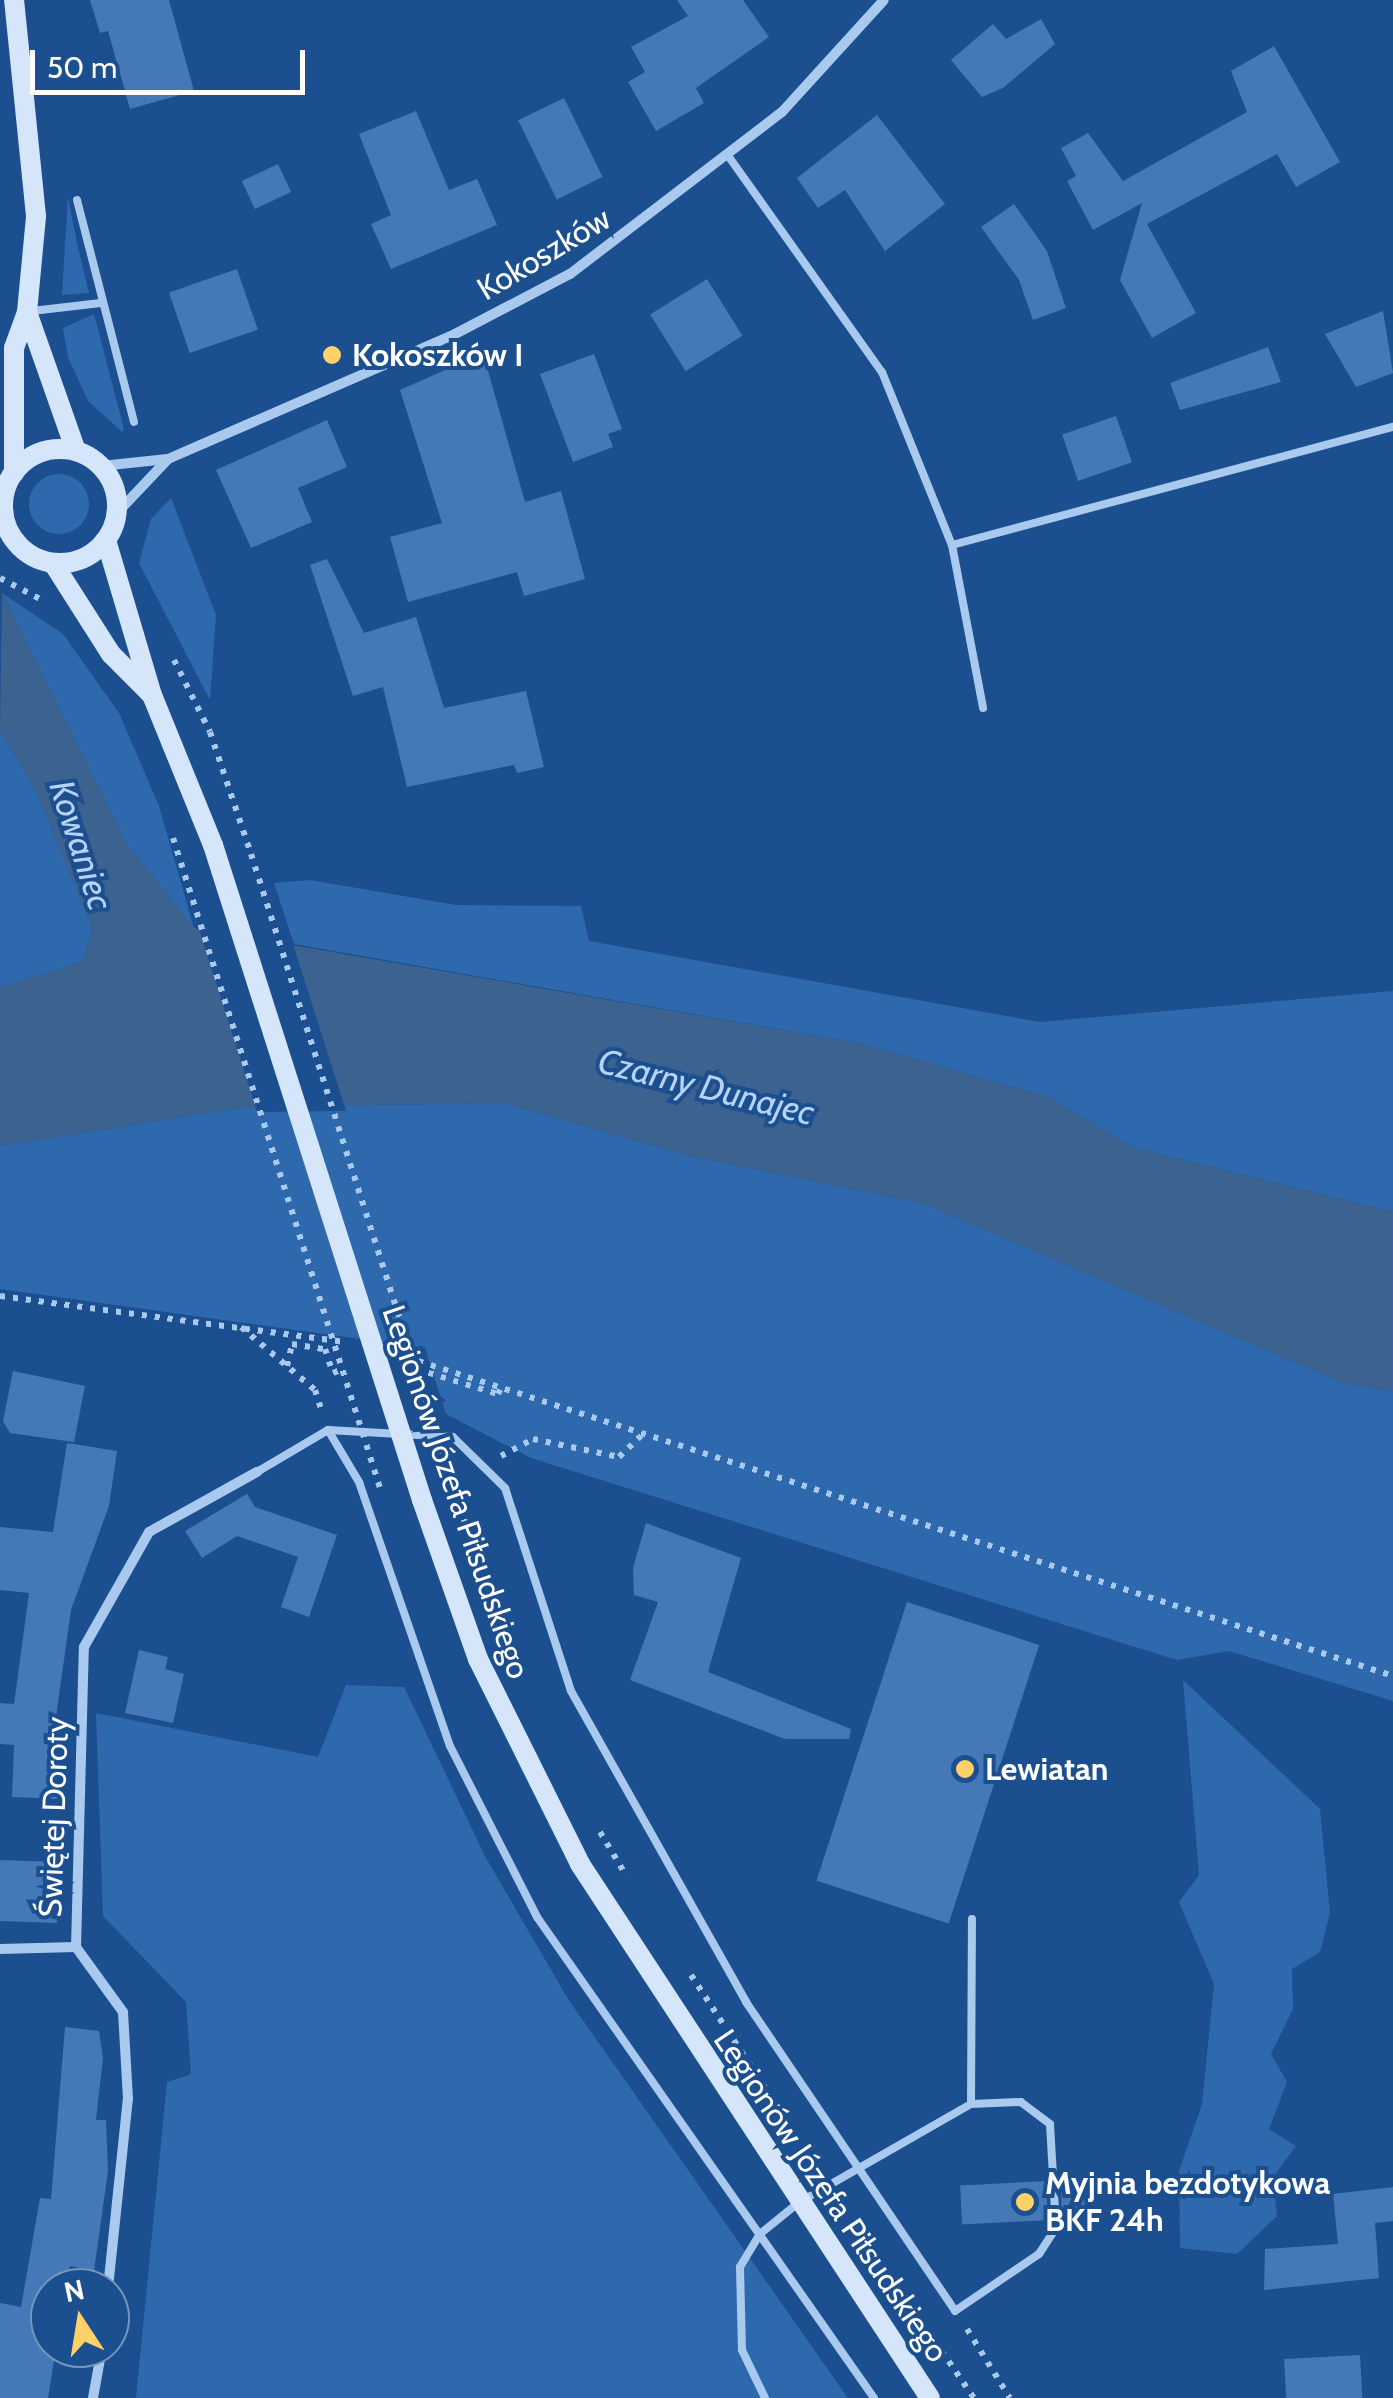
<!DOCTYPE html>
<meta charset="utf-8">
<style>
body{margin:0}
#map{position:relative;width:1393px;height:2398px;overflow:hidden;background:#1b4f8f;font-family:Cabin,sans-serif}
div>[style]{position:absolute}
.green>*{inset:0;background:#2e69ad}
.round{border-radius:50%}
.water>*{inset:0;background:#3c6290}
.pier>*{inset:0;background:#1b4f8f}
.building>*{inset:0;background:#4478b7;transform-origin:0 0}
.path>*{height:6px;margin-top:-3px;transform-origin:0;background:repeating-linear-gradient(90deg,#a9c9ee 0 5px,transparent 0 13px)}
.lane>*{height:8px;margin:-4px;padding:0 4px;transform-origin:4px;border-radius:4px;background:#a9c9ee}
.street>*{height:10px;margin:-5px;padding:0 5px;transform-origin:5px;border-radius:5px;background:#a9c9ee}
.secondary>*{height:20px;margin:-10px;padding:0 10px;transform-origin:10px;border-radius:10px;background:#d6e6fa}
.secondary>.ring{margin:-10px;padding:0;box-sizing:content-box;background:none;border:20px solid #d6e6fa;border-radius:50%}
.path-bridge>*{height:6px;margin-top:-3px;transform-origin:0;background:repeating-linear-gradient(90deg,#a9c9ee 0 5px,transparent 0 13px)}
.secondary-bridge>*{height:20px;margin:-10px;padding:0 10px;transform-origin:10px;border-radius:10px;background:#d6e6fa}
.dots>*{width:28px;height:28px;translate:-50% -50%;box-sizing:border-box;border:5px solid #1b4f8f;border-radius:50%}
span{translate:-50% -50%;white-space:nowrap;text-align:center;line-height:1.15;-webkit-text-stroke:8px #1b4f8f;paint-order:stroke}
.street-label{font-size:32px;color:#fff}
.poi-label{font-size:32px;color:#fff;font-weight:700}
.left{translate:0 -50%;text-align:left}
.water-label{font-size:35px;color:#b5d3f5;font-style:italic}
.north{position:absolute;left:30px;top:2268px;width:100px;height:100px;box-sizing:border-box;background:#1b4f8f;border:2px solid #7695bc;border-radius:50%;rotate:348deg;font-size:28px;font-weight:700;line-height:40px;text-align:center;color:#fff}
.north::after{content:'';display:block;margin:auto;width:35px;height:45px;background:#ffd166;clip-path:polygon(50% 0,100% 100%,50% 72%,0 100%)}
.scale{position:absolute;left:30px;top:50px;width:275px;height:45px;box-sizing:border-box;border:5px solid #fff;border-top:0;padding-left:12px;font-size:30px;line-height:35px;white-space:nowrap;color:#fff;-webkit-text-stroke:8px #1b4f8f;paint-order:stroke}
</style>
<div id="map">
<div class="green">
<i style="clip-path:polygon(68px 197px,77px 243px,89px 293px,62px 295px)"></i>
<i style="clip-path:polygon(94px 314px,124px 429px,122px 432px,88px 401px,68px 357px,63px 328px)"></i>
<i class="round" style="left:29px;top:474px;width:60px;height:60px"></i>
<i style="clip-path:polygon(171px 498px,216px 615px,210px 700px,139px 563px,151px 519px)"></i>
<i style="clip-path:polygon(2px 593px,63px 634px,119px 713px,159px 806px,194px 928px,128px 846px)"></i>
<i style="clip-path:polygon(0 730px,35px 789px,93px 929px,83px 961px,0 988px)"></i>
<i style="clip-path:polygon(310px 880px,456px 905px,581px 906px,589px 941px,1040px 1022px,1393px 991px,1393px 1212px,1131px 1147px,1051px 1098px,863px 1044px,294px 944px,274px 883px)"></i>
<i style="clip-path:polygon(504px 1103px,694px 1157px,922px 1203px,1346px 1384px,1393px 1391px,1393px 1701px,1229px 1651px,1177px 1660px,531px 1458px,446px 1414px,425px 1348px,0 1289px,0 1146px,244px 1107px)"></i>
<i style="clip-path:polygon(1183px 1680px,1320px 1809px,1330px 1913px,1320px 1952px,1292px 1969px,1293px 2009px,1271px 2054px,1287px 2082px,1269px 2129px,1296px 2146px,1273px 2177px,1277px 2216px,1237px 2254px,1180px 2248px,1179px 2171px,1202px 2104px,1214px 1984px,1179px 1902px,1199px 1875px)"></i>
<i style="clip-path:polygon(346px 1685px,404px 1687px,486px 1858px,568px 1999px,848px 2398px,136px 2398px,167px 2082px,191px 2074px,186px 2002px,103px 1916px,96px 1713px,318px 1757px)"></i>
</div>
<div class="water">
<i style="clip-path:polygon(2px 593px,128px 846px,194px 928px,863px 1044px,1051px 1098px,1131px 1147px,1393px 1212px,1393px 1391px,1346px 1384px,922px 1203px,694px 1157px,504px 1103px,244px 1107px,0 1146px,0 988px,83px 961px,93px 929px,35px 789px,0 730px)"></i>
</div>
<div class="pier">
<i style="clip-path:polygon(197px 923px,291px 938px,346px 1111px,257px 1112px)"></i>
</div>
<div class="building">
<i style="clip-path:polygon(90px 0,169px 0,194px 91px,130px 109px,108px 31px,100px 33px)"></i>
<i style="clip-path:polygon(677px 0,743px 0,769px 37px,696px 88px,704px 103px,656px 131px,628px 82px,645px 72px,631px 47px,688px 16px)"></i>
<i style="clip-path:polygon(1041px 19px,1055px 44px,1003px 88px,982px 97px,951px 60px,993px 24px,1006px 39px)"></i>
<i style="clip-path:polygon(1274px 46px,1340px 162px,1296px 187px,1277px 154px,1147px 224px,1196px 313px,1152px 338px,1120px 280px,1142px 203px,1093px 230px,1067px 181px,1076px 176px,1061px 148px,1088px 133px,1123px 181px,1247px 112px,1231px 71px)"></i>
<i style="left:564px;top:98px;width:88px;height:51px;rotate:64deg"></i>
<i style="clip-path:polygon(416px 111px,449px 190px,477px 179px,497px 225px,391px 269px,371px 224px,391px 215px,359px 134px)"></i>
<i style="clip-path:polygon(877px 115px,945px 204px,885px 251px,845px 190px,818px 208px,797px 178px)"></i>
<i style="left:278px;top:164px;width:31px;height:40px;rotate:65deg"></i>
<i style="clip-path:polygon(1014px 204px,1047px 251px,1066px 308px,1033px 320px,1019px 280px,981px 227px)"></i>
<i style="left:237px;top:269px;width:64px;height:72px;rotate:71deg"></i>
<i style="left:707px;top:279px;width:67px;height:67px;rotate:58deg"></i>
<i style="clip-path:polygon(1383px 311px,1393px 373px,1356px 387px,1325px 334px)"></i>
<i style="clip-path:polygon(1268px 347px,1281px 382px,1180px 410px,1170px 383px)"></i>
<i style="clip-path:polygon(483px 353px,525px 502px,561px 491px,585px 579px,524px 596px,517px 572px,408px 602px,390px 537px,442px 523px,400px 390px)"></i>
<i style="clip-path:polygon(594px 354px,622px 429px,608px 434px,613px 447px,573px 462px,540px 374px)"></i>
<i style="left:1116px;top:416px;width:49px;height:57px;rotate:71deg"></i>
<i style="clip-path:polygon(327px 420px,347px 467px,298px 488px,312px 522px,251px 548px,216px 470px)"></i>
<i style="clip-path:polygon(327px 559px,364px 633px,416px 617px,444px 708px,526px 691px,544px 767px,517px 773px,514px 765px,407px 787px,383px 687px,353px 696px,310px 565px)"></i>
<i style="clip-path:polygon(13px 1371px,85px 1386px,74px 1442px,10px 1433px,3px 1421px)"></i>
<i style="clip-path:polygon(67px 1443px,117px 1451px,109px 1506px,71px 1610px,55px 1724px,57px 1799px,12px 1797px,14px 1745px,0 1744px,0 1703px,14px 1704px,29px 1593px,0 1590px,0 1527px,53px 1532px)"></i>
<i style="clip-path:polygon(247px 1494px,255px 1507px,337px 1535px,309px 1617px,281px 1607px,298px 1557px,237px 1536px,202px 1558px,185px 1531px)"></i>
<i style="clip-path:polygon(646px 1523px,741px 1558px,708px 1672px,851px 1729px,849px 1739px,785px 1739px,630px 1680px,658px 1602px,634px 1595px,633px 1568px)"></i>
<i style="left:907px;top:1602px;width:139px;height:293px;rotate:18deg"></i>
<i style="clip-path:polygon(139px 1650px,168px 1657px,165px 1669px,184px 1674px,173px 1723px,125px 1713px)"></i>
<i style="left:0;top:1860px;width:59px;height:61px;rotate:2deg"></i>
<i style="clip-path:polygon(65px 2027px,99px 2031px,103px 2058px,96px 2120px,106px 2120px,108px 2171px,94px 2271px,70px 2266px,66px 2288px,50px 2288px,56px 2348px,48px 2398px,0 2398px,0 2303px,21px 2307px,40px 2198px,51px 2199px)"></i>
<i style="left:1088px;top:2178px;width:40px;height:27px;rotate:89deg"></i>
<i style="left:1046px;top:2181px;width:39px;height:86px;rotate:87deg"></i>
<i style="clip-path:polygon(1393px 2187px,1393px 2221px,1375px 2223px,1379px 2278px,1264px 2290px,1265px 2249px,1338px 2244px,1333px 2194px)"></i>
<i style="left:1360px;top:2355px;width:43px;height:76px;rotate:87deg"></i>
</div>
<div class="path">
<i style="left:0;top:578px;width:45px;rotate:27.7deg"></i>
<i style="left:174px;top:660px;width:80px;rotate:63.4deg"></i>
<i style="left:210px;top:732px;width:129px;rotate:71.4deg"></i>
<i style="left:0;top:1296px;width:348px;rotate:7.6deg"></i>
<i style="left:241px;top:1327px;width:97px;rotate:40.4deg"></i>
<i style="left:315px;top:1390px;width:25px;rotate:72deg"></i>
<i style="left:406px;top:1357px;width:1037px;rotate:17.91deg"></i>
<i style="left:287px;top:1366px;width:23px;rotate:-77deg"></i>
<i style="left:292px;top:1344px;width:33px;rotate:9deg"></i>
<i style="left:325px;top:1349px;width:25px;rotate:72deg"></i>
<i style="left:333px;top:1373px;width:11px;rotate:-22deg"></i>
<i style="left:416px;top:1369px;width:86px;rotate:17deg"></i>
<i style="left:498px;top:1394px;width:11px;rotate:-63deg"></i>
<i style="left:501px;top:1456px;width:36px;rotate:-28deg"></i>
<i style="left:533px;top:1439px;width:88px;rotate:11.8deg"></i>
<i style="left:619px;top:1457px;width:33px;rotate:-44deg"></i>
<i style="left:460px;top:1507px;width:67px;rotate:71.8deg"></i>
<i style="left:600px;top:1832px;width:52px;rotate:59deg"></i>
<i style="left:691px;top:1975px;width:188px;rotate:56.7deg"></i>
<i style="left:853px;top:2222px;width:214px;rotate:55.5deg"></i>
<i style="left:967px;top:2329px;width:81px;rotate:58.1deg"></i>
</div>
<div class="lane">
<i style="left:729px;top:157px;width:264px;rotate:54.6deg"></i>
<i style="left:882px;top:372px;width:187px;rotate:68deg"></i>
<i style="left:952px;top:545px;width:166px;rotate:79.2deg"></i>
<i style="left:77px;top:200px;width:229px;rotate:75.6deg"></i>
<i style="left:32px;top:311px;width:69px;rotate:-6.6deg"></i>
<i style="left:952px;top:545px;width:457px;rotate:-15deg"></i>
<i style="left:328px;top:1430px;width:61px;rotate:59.2deg"></i>
<i style="left:359px;top:1482px;width:279px;rotate:71deg"></i>
<i style="left:450px;top:1746px;width:192px;rotate:63deg"></i>
<i style="left:537px;top:1917px;width:587px;rotate:54.98deg"></i>
<i style="left:257px;top:1472px;width:82px;rotate:-30.6deg"></i>
<i style="left:328px;top:1430px;width:125px;rotate:3.2deg"></i>
<i style="left:453px;top:1437px;width:73px;rotate:44.4deg"></i>
<i style="left:505px;top:1488px;width:213px;rotate:72deg"></i>
<i style="left:571px;top:1691px;width:357px;rotate:60.6deg"></i>
<i style="left:746px;top:2002px;width:373px;rotate:55.9deg"></i>
<i style="left:955px;top:2311px;width:102px;rotate:-34.2deg"></i>
<i style="left:1039px;top:2254px;width:31px;rotate:-57deg"></i>
<i style="left:1056px;top:2228px;width:104px;rotate:-93.3deg"></i>
<i style="left:1050px;top:2124px;width:36px;rotate:-143deg"></i>
<i style="left:1021px;top:2102px;width:50px;rotate:177.7deg"></i>
<i style="left:765px;top:2398px;width:53px;rotate:-115.6deg"></i>
<i style="left:742px;top:2350px;width:83px;rotate:-91.4deg"></i>
<i style="left:740px;top:2267px;width:39px;rotate:-59deg"></i>
<i style="left:760px;top:2234px;width:49px;rotate:-39.2deg"></i>
<i style="left:798px;top:2203px;width:199px;rotate:-29.8deg"></i>
<i style="left:971px;top:2104px;width:185px;rotate:-89.7deg"></i>
</div>
<div class="street">
<i style="left:101px;top:466px;width:67px;rotate:-6deg"></i>
<i style="left:168px;top:459px;width:313px;rotate:-23.5deg"></i>
<i style="left:455px;top:334px;width:130px;rotate:-27.6deg"></i>
<i style="left:570px;top:274px;width:267px;rotate:-37.4deg"></i>
<i style="left:782px;top:112px;width:151px;rotate:-47.7deg"></i>
<i style="left:117px;top:513px;width:74px;rotate:-46.6deg"></i>
<i style="left:0;top:1949px;width:76px;rotate:-1.5deg"></i>
<i style="left:108px;top:2288px;width:190px;rotate:-84deg"></i>
<i style="left:128px;top:2099px;width:87px;rotate:-93.3deg"></i>
<i style="left:123px;top:2012px;width:80px;rotate:-125.9deg"></i>
<i style="left:76px;top:1947px;width:300px;rotate:-88.5deg"></i>
<i style="left:84px;top:1647px;width:132px;rotate:-60.5deg"></i>
<i style="left:149px;top:1532px;width:124px;rotate:-29.1deg"></i>
<i style="left:93px;top:2398px;width:51px;rotate:-79.8deg"></i>
</div>
<div class="secondary">
<i style="left:27px;top:312px;width:147px;rotate:70.6deg"></i>
<i class="ring" style="left:3px;top:449px;width:94px;height:94px"></i>
<i style="left:14px;top:473px;width:125px;rotate:-90deg"></i>
<i style="left:14px;top:348px;width:38px;rotate:-70deg"></i>
<i style="left:27px;top:312px;width:96px;rotate:-84.6deg"></i>
<i style="left:36px;top:216px;width:217px;rotate:-95.8deg"></i>
<i style="left:106px;top:540px;width:162px;rotate:73.5deg"></i>
<i style="left:152px;top:695px;width:162px;rotate:67.9deg"></i>
<i style="left:53px;top:563px;width:108px;rotate:57.5deg"></i>
<i style="left:111px;top:654px;width:57px;rotate:45deg"></i>
<i style="left:422px;top:1500px;width:169px;rotate:70.6deg"></i>
<i style="left:478px;top:1659px;width:229px;rotate:63.5deg"></i>
<i style="left:580px;top:1864px;width:638px;rotate:56.76deg"></i>
</div>
<div class="path-bridge">
<i style="left:173px;top:838px;width:688px;rotate:72.33deg"></i>
<i style="left:251px;top:854px;width:686px;rotate:72.25deg"></i>
</div>
<div class="secondary-bridge">
<i style="left:213px;top:845px;width:688px;rotate:72.3deg"></i>
</div>
<div class="dots">
<i style="left:332px;top:355px;background:#ffd166"></i>
<i style="left:965px;top:1769px;background:#ffd166"></i>
<i style="left:1025px;top:2202px;background:#ffd166"></i>
</div>
<div class="street-label">
<span style="left:544px;top:254px;rotate:-31deg">Kokoszków</span>
<span style="left:456px;top:1492px;rotate:71deg">Legionów Józefa Piłsudskiego</span>
<span style="left:54px;top:1817px;rotate:-88deg">Świętej Doroty</span>
<span style="left:831px;top:2196px;rotate:56deg">Legionów Józefa Piłsudskiego</span>
</div>
<div class="poi-label">
<span class="left" style="left:352px;top:355px">Kokoszków I</span>
<span class="left" style="left:985px;top:1769px">Lewiatan</span>
<span class="left" style="left:1045px;top:2202px">Myjnia bezdotykowa<br>BKF 24h</span>
</div>
<div class="water-label">
<span style="left:81px;top:845px;rotate:72deg">Kowaniec</span>
<span style="left:706px;top:1087px;rotate:14deg">Czarny Dunajec</span>
</div>
<div class="north">N</div>
<div class="scale">50 m</div>
</div>
